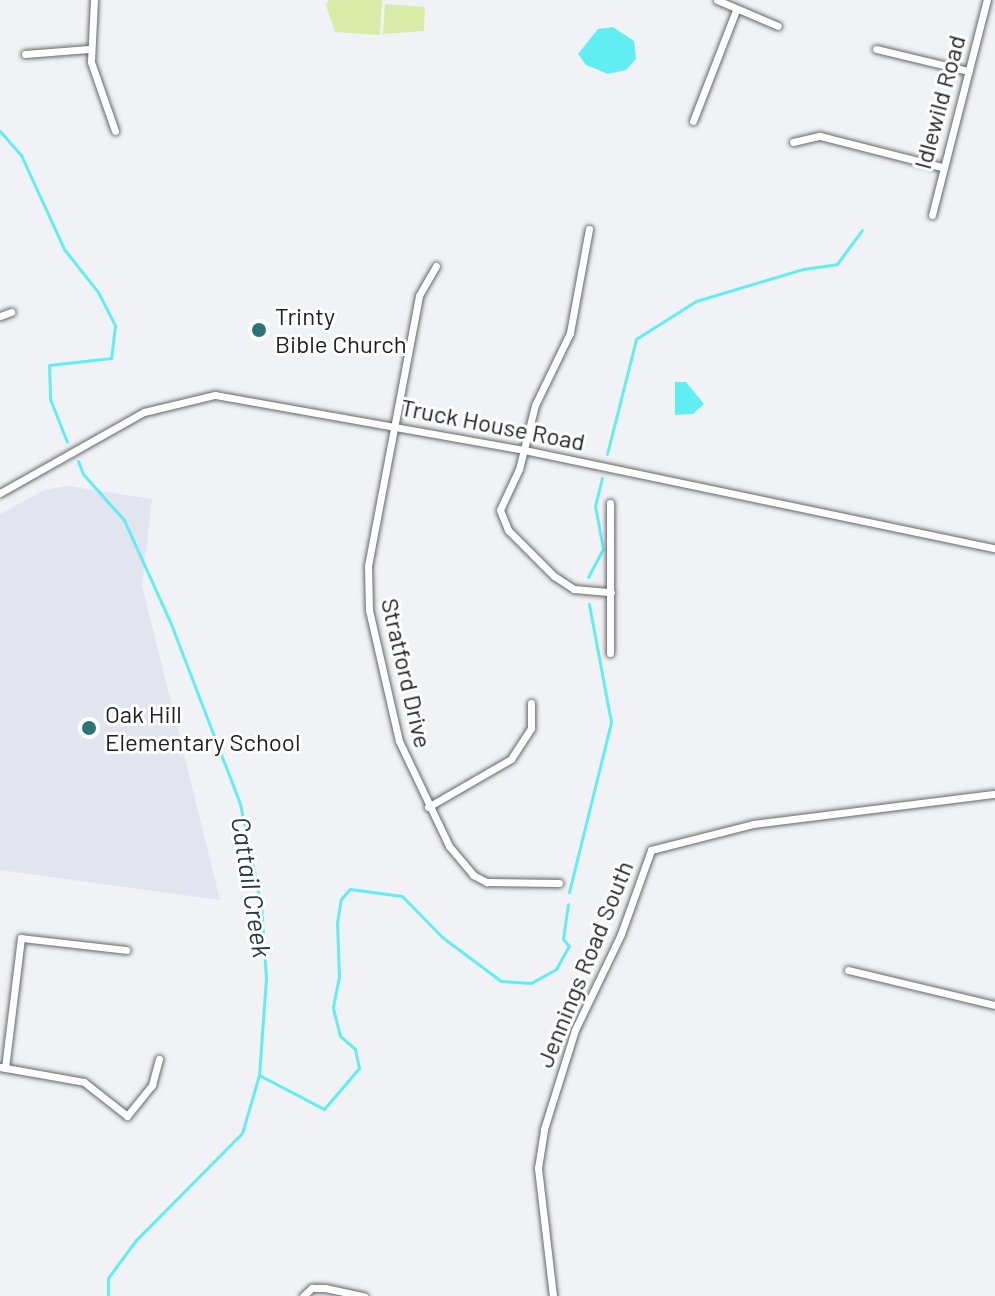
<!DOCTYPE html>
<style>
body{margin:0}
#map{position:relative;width:995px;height:1296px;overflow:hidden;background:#f1f2f6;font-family:Barlow,sans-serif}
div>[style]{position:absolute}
.built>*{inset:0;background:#e2e4ef}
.green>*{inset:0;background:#d8eca7}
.water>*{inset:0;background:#61eef2}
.stream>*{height:3px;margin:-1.5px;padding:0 1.5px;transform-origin:1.5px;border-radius:1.5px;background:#61eef2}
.roads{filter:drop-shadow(0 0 2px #66676a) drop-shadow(0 0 2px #66676a)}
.street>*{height:7px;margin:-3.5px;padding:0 3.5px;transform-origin:3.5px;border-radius:3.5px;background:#fff}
.dots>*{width:22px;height:22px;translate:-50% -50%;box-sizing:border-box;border:4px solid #fff;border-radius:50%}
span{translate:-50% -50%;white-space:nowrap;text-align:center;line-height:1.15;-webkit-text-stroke:6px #fff;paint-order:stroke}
.street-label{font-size:24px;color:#202021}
.poi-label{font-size:24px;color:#202021}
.left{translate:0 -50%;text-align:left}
.water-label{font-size:26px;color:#223a3a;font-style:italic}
</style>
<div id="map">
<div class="built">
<i style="clip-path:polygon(68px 486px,152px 499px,142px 585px,220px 900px,0 870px,0 514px,44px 490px)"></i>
</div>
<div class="green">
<i style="clip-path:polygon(329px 0,382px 0,380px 35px,335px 32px,326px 5px)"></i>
<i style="clip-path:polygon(385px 4px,425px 7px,424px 31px,383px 34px)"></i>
</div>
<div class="water">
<i style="clip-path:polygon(613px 27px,634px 41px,636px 59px,626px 70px,608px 74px,586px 65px,578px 54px,598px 29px)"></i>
<i style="clip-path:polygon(675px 382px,686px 382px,704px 404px,693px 414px,675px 415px)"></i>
</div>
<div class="stream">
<i style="left:0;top:131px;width:32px;rotate:49deg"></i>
<i style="left:21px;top:155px;width:103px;rotate:65.4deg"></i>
<i style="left:64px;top:249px;width:55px;rotate:51.7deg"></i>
<i style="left:98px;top:292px;width:38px;rotate:63deg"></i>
<i style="left:115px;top:326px;width:32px;rotate:97deg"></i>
<i style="left:111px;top:358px;width:62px;rotate:173.6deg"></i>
<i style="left:49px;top:365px;width:34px;rotate:88deg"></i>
<i style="left:50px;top:399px;width:46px;rotate:68.4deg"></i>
<i style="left:607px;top:454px;width:119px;rotate:-75.8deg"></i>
<i style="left:636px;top:339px;width:71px;rotate:-32.3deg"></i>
<i style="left:696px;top:301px;width:112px;rotate:-16.7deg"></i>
<i style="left:803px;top:269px;width:34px;rotate:-8deg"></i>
<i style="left:837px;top:264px;width:42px;rotate:-53.7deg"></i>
<i style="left:78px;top:461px;width:14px;rotate:69deg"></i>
<i style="left:83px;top:474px;width:62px;rotate:48.3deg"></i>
<i style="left:124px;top:520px;width:114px;rotate:65.7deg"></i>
<i style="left:171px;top:624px;width:193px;rotate:69deg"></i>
<i style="left:240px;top:804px;width:103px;rotate:78.3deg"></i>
<i style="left:261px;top:905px;width:73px;rotate:86.1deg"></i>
<i style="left:266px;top:978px;width:97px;rotate:94.1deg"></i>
<i style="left:259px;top:1075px;width:60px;rotate:106.3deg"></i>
<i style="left:242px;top:1133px;width:151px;rotate:134.7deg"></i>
<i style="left:136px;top:1240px;width:47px;rotate:126.4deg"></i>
<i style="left:108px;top:1278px;width:18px;rotate:90deg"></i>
<i style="left:588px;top:577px;width:32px;rotate:-62deg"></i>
<i style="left:603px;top:549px;width:44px;rotate:-100.5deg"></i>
<i style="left:595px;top:506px;width:29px;rotate:-76deg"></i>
<i style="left:569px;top:892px;width:175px;rotate:-76.1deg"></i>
<i style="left:611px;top:722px;width:120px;rotate:-100.6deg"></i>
<i style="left:259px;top:1075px;width:73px;rotate:27.6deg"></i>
<i style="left:324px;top:1109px;width:54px;rotate:-49.5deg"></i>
<i style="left:359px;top:1068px;width:19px;rotate:-102deg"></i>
<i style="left:355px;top:1049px;width:20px;rotate:-139deg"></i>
<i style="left:340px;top:1036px;width:30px;rotate:-104deg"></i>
<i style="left:333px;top:1007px;width:31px;rotate:-79deg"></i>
<i style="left:339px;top:977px;width:54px;rotate:-92.1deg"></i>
<i style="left:337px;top:923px;width:24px;rotate:-81deg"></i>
<i style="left:341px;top:899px;width:13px;rotate:-48deg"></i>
<i style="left:350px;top:889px;width:52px;rotate:7.7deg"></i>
<i style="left:402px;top:896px;width:57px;rotate:45.7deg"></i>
<i style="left:442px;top:937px;width:74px;rotate:36.7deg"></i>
<i style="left:501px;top:981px;width:30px;rotate:4deg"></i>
<i style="left:531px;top:983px;width:29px;rotate:-29deg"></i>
<i style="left:556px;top:969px;width:26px;rotate:-61deg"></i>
<i style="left:569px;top:946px;width:9px;rotate:-131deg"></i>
<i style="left:563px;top:939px;width:35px;rotate:-82deg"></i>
</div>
<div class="roads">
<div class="street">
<i style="left:94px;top:0;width:62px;rotate:92.8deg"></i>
<i style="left:91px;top:62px;width:73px;rotate:70.8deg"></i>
<i style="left:717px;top:0;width:66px;rotate:23.1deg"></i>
<i style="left:876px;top:49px;width:95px;rotate:13.4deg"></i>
<i style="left:25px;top:54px;width:64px;rotate:-4.5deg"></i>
<i style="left:693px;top:121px;width:119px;rotate:-68.8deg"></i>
<i style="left:793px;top:142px;width:28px;rotate:-13deg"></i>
<i style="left:820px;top:136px;width:126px;rotate:14.3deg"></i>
<i style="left:932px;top:215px;width:222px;rotate:-75.7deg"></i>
<i style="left:589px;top:229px;width:106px;rotate:100.4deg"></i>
<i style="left:570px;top:333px;width:80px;rotate:115.9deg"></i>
<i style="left:535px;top:405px;width:66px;rotate:104deg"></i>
<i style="left:519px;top:469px;width:45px;rotate:114.9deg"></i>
<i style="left:500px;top:510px;width:22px;rotate:68deg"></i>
<i style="left:508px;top:530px;width:65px;rotate:45deg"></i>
<i style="left:554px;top:576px;width:24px;rotate:33deg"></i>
<i style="left:574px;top:589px;width:37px;rotate:5deg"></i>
<i style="left:436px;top:266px;width:34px;rotate:120deg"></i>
<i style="left:419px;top:296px;width:275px;rotate:100.7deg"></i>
<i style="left:368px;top:566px;width:44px;rotate:88.7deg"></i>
<i style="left:369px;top:610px;width:134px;rotate:77.1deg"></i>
<i style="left:399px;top:741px;width:116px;rotate:64.5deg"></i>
<i style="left:449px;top:846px;width:38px;rotate:50deg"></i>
<i style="left:473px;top:875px;width:16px;rotate:27deg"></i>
<i style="left:487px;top:882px;width:72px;rotate:0.8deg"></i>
<i style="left:0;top:316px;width:12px;rotate:-20deg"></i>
<i style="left:0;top:493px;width:165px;rotate:-29.4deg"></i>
<i style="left:144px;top:412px;width:73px;rotate:-13.5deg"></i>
<i style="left:215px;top:395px;width:314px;rotate:10.1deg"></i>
<i style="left:524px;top:450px;width:481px;rotate:11.8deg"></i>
<i style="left:610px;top:503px;width:150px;rotate:90deg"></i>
<i style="left:428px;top:807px;width:96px;rotate:-30deg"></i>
<i style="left:511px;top:759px;width:37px;rotate:-57deg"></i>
<i style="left:531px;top:728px;width:25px;rotate:-90deg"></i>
<i style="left:848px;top:970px;width:151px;rotate:13.4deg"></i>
<i style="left:0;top:1067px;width:85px;rotate:10.1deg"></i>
<i style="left:84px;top:1082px;width:55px;rotate:38.3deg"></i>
<i style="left:127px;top:1116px;width:40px;rotate:-51deg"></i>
<i style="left:152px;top:1085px;width:27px;rotate:-75deg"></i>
<i style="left:5px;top:1068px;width:131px;rotate:-83deg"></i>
<i style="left:21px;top:938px;width:106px;rotate:6.5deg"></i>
<i style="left:303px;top:1296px;width:12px;rotate:-42deg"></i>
<i style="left:312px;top:1288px;width:13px"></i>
<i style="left:325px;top:1288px;width:40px;rotate:12deg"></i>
<i style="left:553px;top:1296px;width:129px;rotate:-96.7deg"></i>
<i style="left:538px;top:1168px;width:39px;rotate:-81deg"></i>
<i style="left:544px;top:1129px;width:104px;rotate:-72.6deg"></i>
<i style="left:575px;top:1030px;width:106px;rotate:-64.4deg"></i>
<i style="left:621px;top:934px;width:89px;rotate:-70.3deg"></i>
<i style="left:651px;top:850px;width:105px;rotate:-14.3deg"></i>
<i style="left:753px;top:824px;width:244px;rotate:-7.1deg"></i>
</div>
</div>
<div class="dots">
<i style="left:259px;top:330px;background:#2b7574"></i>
<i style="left:89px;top:728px;background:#2b7574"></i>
</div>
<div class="street-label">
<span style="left:939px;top:102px;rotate:-75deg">Idlewild Road</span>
<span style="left:493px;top:424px;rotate:11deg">Truck House Road</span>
<span style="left:407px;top:673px;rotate:77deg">Stratford Drive</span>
<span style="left:584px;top:964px;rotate:-68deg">Jennings Road South</span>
</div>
<div class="poi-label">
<span class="left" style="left:275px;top:330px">Trinty<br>Bible Church</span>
<span class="left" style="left:105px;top:728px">Oak Hill<br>Elementary School</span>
</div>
<div class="water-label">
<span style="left:252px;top:887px;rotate:81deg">Cattail Creek</span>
</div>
</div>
